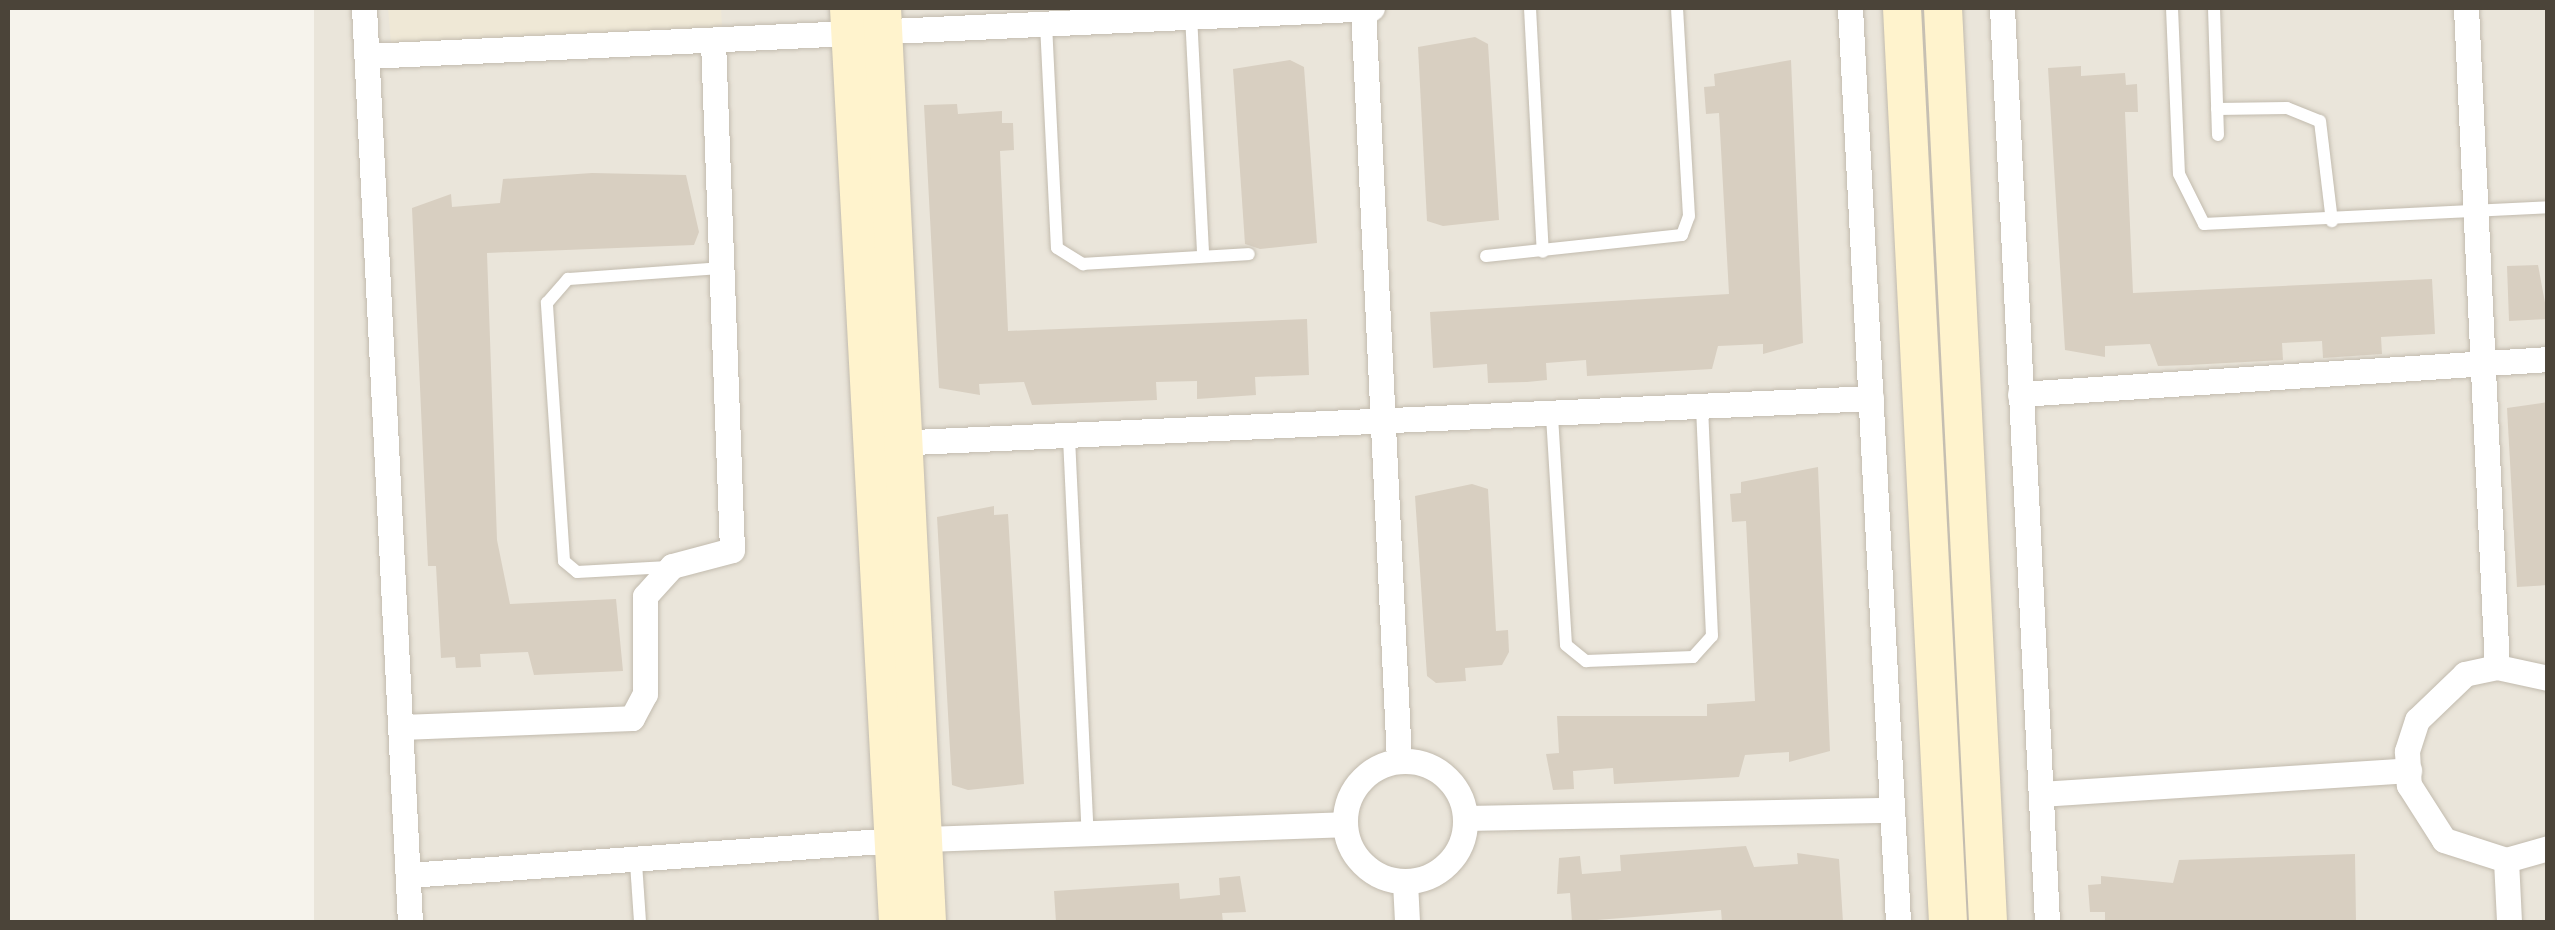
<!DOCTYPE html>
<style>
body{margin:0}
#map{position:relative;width:2555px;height:930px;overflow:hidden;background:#f6f3ec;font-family:Mulish,sans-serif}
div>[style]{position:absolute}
.residential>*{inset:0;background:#eae5da;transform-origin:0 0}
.education>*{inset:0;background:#efe8d6}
.building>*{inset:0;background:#d8cfc1}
.roads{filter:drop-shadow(0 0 2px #c2bbae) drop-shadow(0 0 2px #c2bbae)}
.lane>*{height:12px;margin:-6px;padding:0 6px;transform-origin:6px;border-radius:6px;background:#fff}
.street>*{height:25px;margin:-12.5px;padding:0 12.5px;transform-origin:12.5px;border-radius:12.5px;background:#fff}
.street>.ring{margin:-12.5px;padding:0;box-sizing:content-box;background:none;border:25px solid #fff;border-radius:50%}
.secondary>*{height:38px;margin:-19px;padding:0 19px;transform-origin:19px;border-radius:19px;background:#fff3cd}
span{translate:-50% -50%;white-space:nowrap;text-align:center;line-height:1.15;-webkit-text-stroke:8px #fff;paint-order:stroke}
.frame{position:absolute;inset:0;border:10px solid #4b4439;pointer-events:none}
</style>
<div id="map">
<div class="residential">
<i style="left:314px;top:8px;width:2233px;height:915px"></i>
</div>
<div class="education">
<i style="clip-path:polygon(388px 8px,721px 8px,722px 27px,391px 44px)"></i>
</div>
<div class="building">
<i style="clip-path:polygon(1475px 37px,1488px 44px,1499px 220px,1443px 226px,1427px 221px,1418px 47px)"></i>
<i style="clip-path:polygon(1290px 60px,1304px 67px,1317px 243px,1260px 249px,1245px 244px,1233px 69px)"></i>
<i style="clip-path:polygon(1791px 60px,1803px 343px,1763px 354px,1763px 344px,1718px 346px,1712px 369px,1587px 376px,1586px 360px,1546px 363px,1547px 380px,1527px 382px,1488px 383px,1487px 364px,1433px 368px,1430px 312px,1729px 294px,1719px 113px,1706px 114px,1704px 87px,1715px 86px,1714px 74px)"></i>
<i style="clip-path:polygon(2081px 66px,2081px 76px,2125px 73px,2126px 85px,2137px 84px,2138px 112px,2125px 112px,2133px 293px,2432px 279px,2435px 334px,2381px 337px,2382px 354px,2323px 358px,2322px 341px,2282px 343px,2283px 360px,2188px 365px,2158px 366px,2150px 344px,2105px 346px,2105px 357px,2065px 350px,2048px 68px)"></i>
<i style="clip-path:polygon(957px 104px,958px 114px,1002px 111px,1002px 123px,1013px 123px,1014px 150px,1000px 151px,1008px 331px,1307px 319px,1309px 375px,1255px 377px,1256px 395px,1197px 399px,1197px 381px,1156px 382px,1157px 400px,1032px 405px,1024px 382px,979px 384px,980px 395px,939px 388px,924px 105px)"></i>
<i style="clip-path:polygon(592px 173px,686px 175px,699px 232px,694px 245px,487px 253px,497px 540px,510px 604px,616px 599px,623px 671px,534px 675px,528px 652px,480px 654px,481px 667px,456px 668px,455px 657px,441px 658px,436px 566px,428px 566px,412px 208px,451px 194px,452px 207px,500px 203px,503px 179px)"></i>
<i style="clip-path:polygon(2538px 265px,2548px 319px,2509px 321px,2507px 266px)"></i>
<i style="clip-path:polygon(2548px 402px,2548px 585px,2517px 587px,2507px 408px)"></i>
<i style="clip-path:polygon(1818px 467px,1830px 751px,1789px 762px,1789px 752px,1745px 755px,1739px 777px,1614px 784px,1613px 768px,1573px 771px,1574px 789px,1553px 790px,1546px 754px,1559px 753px,1557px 716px,1707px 716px,1707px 704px,1755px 701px,1746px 521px,1732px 522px,1730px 494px,1741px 493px,1741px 482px)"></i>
<i style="clip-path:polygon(1472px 484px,1488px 489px,1496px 631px,1508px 630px,1509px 652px,1502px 665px,1465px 668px,1466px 681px,1436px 683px,1427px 676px,1415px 496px)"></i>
<i style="clip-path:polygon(994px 506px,994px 515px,1008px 514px,1024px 784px,968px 790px,952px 785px,937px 517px)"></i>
<i style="clip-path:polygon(1746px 846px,1754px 867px,1798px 864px,1797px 853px,1839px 859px,1843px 922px,1722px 922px,1721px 910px,1572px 922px,1570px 893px,1557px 894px,1559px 858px,1580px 856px,1582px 874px,1621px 871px,1620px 855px)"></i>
<i style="clip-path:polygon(2355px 854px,2356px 922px,2105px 922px,2105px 912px,2090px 912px,2088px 885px,2101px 884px,2101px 876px,2173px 883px,2179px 860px)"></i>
<i style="clip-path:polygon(1240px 876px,1246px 912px,1222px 913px,1223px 922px,1056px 922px,1054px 891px,1179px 883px,1180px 899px,1220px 895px,1219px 878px)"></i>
</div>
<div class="roads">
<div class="lane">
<i style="left:1530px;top:8px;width:244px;rotate:87deg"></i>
<i style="left:2172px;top:8px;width:166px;rotate:87.6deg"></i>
<i style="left:2179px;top:174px;width:56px;rotate:63.4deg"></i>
<i style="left:2204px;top:224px;width:344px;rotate:-2.8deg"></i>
<i style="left:2214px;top:8px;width:127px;rotate:88.2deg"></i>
<i style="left:1191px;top:15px;width:239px;rotate:87.1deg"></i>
<i style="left:1046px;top:24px;width:224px;rotate:87.2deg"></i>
<i style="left:1057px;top:248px;width:31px;rotate:32deg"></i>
<i style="left:1083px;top:264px;width:166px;rotate:-3.4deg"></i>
<i style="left:2217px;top:109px;width:70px;rotate:-0.8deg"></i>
<i style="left:2287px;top:108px;width:35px;rotate:22deg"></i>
<i style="left:2320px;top:121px;width:101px;rotate:83.2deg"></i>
<i style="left:1486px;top:256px;width:197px;rotate:-6.1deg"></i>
<i style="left:1682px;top:235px;width:20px;rotate:-70deg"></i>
<i style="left:1689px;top:216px;width:208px;rotate:-93.3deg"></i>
<i style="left:1552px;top:416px;width:229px;rotate:86.5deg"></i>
<i style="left:1566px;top:645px;width:26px;rotate:39deg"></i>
<i style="left:1586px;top:661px;width:107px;rotate:-2.1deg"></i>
<i style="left:1693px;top:657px;width:28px;rotate:-48deg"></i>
<i style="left:1712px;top:636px;width:231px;rotate:-92.5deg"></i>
<i style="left:1069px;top:438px;width:396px;rotate:87.3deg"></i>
<i style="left:668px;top:567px;width:91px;rotate:176.9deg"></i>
<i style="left:577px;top:572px;width:17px;rotate:-140deg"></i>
<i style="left:564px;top:561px;width:259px;rotate:-93.8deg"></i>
<i style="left:547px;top:303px;width:32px;rotate:-49deg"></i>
<i style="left:568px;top:279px;width:153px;rotate:-4.1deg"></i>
<i style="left:636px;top:863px;width:59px;rotate:86.1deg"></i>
</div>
<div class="street">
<i style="left:364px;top:8px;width:915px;rotate:87.12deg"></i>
<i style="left:1363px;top:8px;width:753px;rotate:87.26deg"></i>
<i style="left:1850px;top:8px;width:915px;rotate:86.99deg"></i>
<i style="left:2002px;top:8px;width:915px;rotate:87.18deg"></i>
<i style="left:2466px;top:8px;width:660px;rotate:87.31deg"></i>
<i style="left:367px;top:56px;width:1006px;rotate:-2.73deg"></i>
<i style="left:2020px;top:394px;width:529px;rotate:-3.79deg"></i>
<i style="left:892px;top:443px;width:980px;rotate:-2.63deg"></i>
<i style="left:2548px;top:678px;width:52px;rotate:-167.8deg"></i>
<i style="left:2497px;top:667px;width:33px;rotate:168deg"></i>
<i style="left:2465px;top:674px;width:66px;rotate:136.2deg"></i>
<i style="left:2417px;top:720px;width:33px;rotate:108deg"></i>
<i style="left:2407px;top:751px;width:34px;rotate:87deg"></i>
<i style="left:2409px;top:785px;width:65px;rotate:57.5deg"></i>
<i style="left:2444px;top:840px;width:65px;rotate:17.9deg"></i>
<i style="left:2506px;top:860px;width:44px;rotate:-15.9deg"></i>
<i style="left:401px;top:727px;width:231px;rotate:-2.2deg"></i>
<i style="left:632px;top:718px;width:27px;rotate:-62deg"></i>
<i style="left:645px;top:694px;width:98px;rotate:-90deg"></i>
<i style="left:645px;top:596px;width:40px;rotate:-48deg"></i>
<i style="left:672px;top:566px;width:62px;rotate:-14.9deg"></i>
<i style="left:732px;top:550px;width:508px;rotate:-92.14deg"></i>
<i class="ring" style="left:1345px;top:761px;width:95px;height:95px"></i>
<i style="left:2041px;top:794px;width:369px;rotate:-3.7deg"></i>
<i style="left:1466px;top:818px;width:426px;rotate:-1.1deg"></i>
<i style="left:2506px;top:860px;width:62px;rotate:87.2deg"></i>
<i style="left:408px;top:875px;width:488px;rotate:-4.1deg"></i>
<i style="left:895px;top:840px;width:450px;rotate:-2deg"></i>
<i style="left:1405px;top:882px;width:40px;rotate:87.1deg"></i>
</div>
<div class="secondary">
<i style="left:849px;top:8px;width:915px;rotate:86.93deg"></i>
<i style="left:882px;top:8px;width:915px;rotate:87.18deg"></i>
<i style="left:1902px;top:8px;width:915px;rotate:87.12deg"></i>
<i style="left:1943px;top:8px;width:915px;rotate:87.18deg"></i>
</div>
</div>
<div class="frame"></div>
</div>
